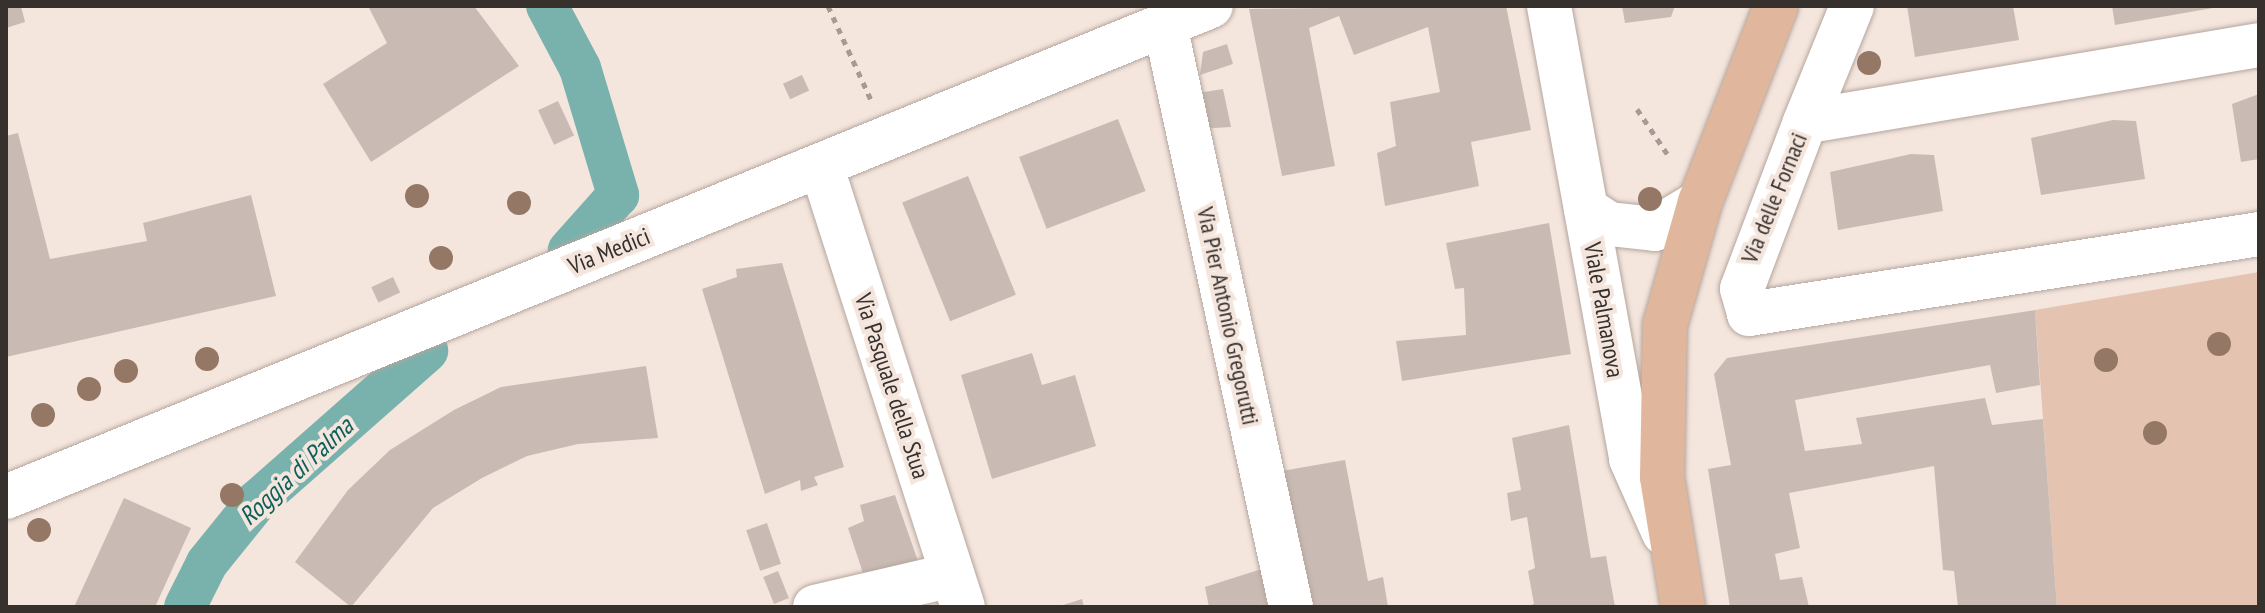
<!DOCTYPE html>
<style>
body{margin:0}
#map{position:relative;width:2265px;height:613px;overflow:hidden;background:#f4e5dd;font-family:"PT Sans Narrow",sans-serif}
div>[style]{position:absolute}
.green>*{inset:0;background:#e4c3b1}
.canal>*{height:42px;margin:-21px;padding:0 21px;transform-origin:21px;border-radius:21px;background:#79b2ad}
.building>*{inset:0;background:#c9bbb3;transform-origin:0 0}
.path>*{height:5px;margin-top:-2.5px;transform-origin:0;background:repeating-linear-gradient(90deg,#a59a94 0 6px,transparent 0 12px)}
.roads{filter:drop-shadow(0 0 2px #b4a69e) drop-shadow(0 0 2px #b4a69e)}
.minor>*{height:44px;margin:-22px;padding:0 22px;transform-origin:22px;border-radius:22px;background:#fff}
.major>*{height:44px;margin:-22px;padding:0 22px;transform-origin:22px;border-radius:22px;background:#e0b69c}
.trees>*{width:24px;height:24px;margin:-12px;border-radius:50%;background:#947865}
span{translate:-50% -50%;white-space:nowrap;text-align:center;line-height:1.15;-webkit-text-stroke:8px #f4e5dd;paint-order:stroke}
.street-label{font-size:24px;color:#37312e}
.water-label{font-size:26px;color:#0d5f5b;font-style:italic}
.frame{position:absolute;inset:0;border:8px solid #37312e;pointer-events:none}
</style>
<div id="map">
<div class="green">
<i style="clip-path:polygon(2259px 272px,2259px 607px,2057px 607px,2035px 310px)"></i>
</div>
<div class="canal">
<i style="left:547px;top:6px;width:70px;rotate:62deg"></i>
<i style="left:580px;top:68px;width:133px;rotate:73.3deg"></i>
<i style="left:618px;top:195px;width:74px;rotate:131.7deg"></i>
<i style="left:185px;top:607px;width:49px;rotate:-63.4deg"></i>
<i style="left:207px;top:563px;width:80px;rotate:-51.1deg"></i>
<i style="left:257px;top:501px;width:227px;rotate:-41.4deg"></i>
</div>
<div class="building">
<i style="clip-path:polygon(6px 6px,21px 6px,25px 22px,6px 28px)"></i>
<i style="clip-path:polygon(368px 6px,474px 6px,519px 66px,371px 162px,323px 84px,387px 43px)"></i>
<i style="clip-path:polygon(1506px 6px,1531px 130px,1471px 142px,1479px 186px,1385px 206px,1377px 153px,1396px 146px,1390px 102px,1440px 92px,1428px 27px,1354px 55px,1339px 16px,1309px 28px,1335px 166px,1282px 176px,1249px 9px)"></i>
<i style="clip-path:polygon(1622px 6px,1675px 6px,1671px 17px,1625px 23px)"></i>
<i style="clip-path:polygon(1907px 6px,2013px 6px,2019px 40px,1915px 57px)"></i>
<i style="clip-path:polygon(2112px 6px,2213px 6px,2213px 8px,2115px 25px)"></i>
<i style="clip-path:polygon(1227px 44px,1233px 64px,1200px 75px,1203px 52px)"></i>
<i style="left:802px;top:75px;width:17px;height:21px;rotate:65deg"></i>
<i style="clip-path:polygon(1223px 89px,1231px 127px,1197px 129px,1198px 93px)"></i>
<i style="clip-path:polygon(2259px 94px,2259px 159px,2241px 162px,2232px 104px)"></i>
<i style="left:558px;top:101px;width:38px;height:22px;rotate:65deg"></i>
<i style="left:1118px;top:119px;width:77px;height:106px;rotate:69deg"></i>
<i style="clip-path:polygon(2113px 120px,2136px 121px,2145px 179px,2041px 195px,2031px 138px)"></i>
<i style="clip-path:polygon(18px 133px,50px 259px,147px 241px,143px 223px,251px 195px,276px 296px,6px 357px,6px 136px)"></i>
<i style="clip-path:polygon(1911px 154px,1934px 155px,1943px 211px,1838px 230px,1830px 172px)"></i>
<i style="left:968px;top:176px;width:128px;height:71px;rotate:68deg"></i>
<i style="clip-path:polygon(1549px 223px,1571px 354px,1402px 381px,1396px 341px,1466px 335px,1464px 288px,1455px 289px,1446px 243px)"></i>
<i style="clip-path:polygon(782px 263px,844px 467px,814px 477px,818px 485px,801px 491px,800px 480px,765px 494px,702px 289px,737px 277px,736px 269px)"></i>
<i style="left:393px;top:277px;width:17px;height:24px;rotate:65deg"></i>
<i style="clip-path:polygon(2035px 310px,2040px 385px,1996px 393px,1990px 365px,1795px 400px,1805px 451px,1862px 444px,1856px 418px,1985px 398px,1992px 425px,2043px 419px,2057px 607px,1958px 607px,1954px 571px,1943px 570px,1934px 466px,1789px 493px,1800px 548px,1775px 554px,1780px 580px,1802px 577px,1809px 607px,1730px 607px,1708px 469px,1731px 465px,1714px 374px,1727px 358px)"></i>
<i style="clip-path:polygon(1032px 353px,1042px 385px,1075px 375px,1096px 446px,992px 479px,961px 375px)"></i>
<i style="clip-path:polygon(646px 366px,658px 438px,578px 444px,527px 456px,482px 478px,433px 508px,351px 607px,295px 562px,348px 490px,390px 450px,454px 410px,501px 387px)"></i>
<i style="clip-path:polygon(1569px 425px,1591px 558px,1606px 556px,1615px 607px,1523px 607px,1534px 604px,1528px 571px,1535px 568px,1527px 517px,1511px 521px,1507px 493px,1521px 490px,1512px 438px)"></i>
<i style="clip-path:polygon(1345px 460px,1368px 581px,1383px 577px,1388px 607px,1303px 607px,1276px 472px)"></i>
<i style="clip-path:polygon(895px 495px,919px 564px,865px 579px,848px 528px,864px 521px,860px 505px)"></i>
<i style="clip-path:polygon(124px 498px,191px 528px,155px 607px,74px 607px)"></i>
<i style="left:767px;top:523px;width:43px;height:22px;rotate:71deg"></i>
<i style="clip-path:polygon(1271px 566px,1280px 607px,1209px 607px,1205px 587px)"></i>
<i style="left:778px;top:571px;width:29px;height:16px;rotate:68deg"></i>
<i style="clip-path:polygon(1082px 599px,1084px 607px,1061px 607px,1060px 606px)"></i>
</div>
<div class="path">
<i style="left:828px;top:6px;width:103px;rotate:65.4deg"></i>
<i style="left:1637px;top:109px;width:59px;rotate:56deg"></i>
</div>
<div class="roads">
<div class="minor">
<i style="left:1549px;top:6px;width:460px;rotate:79.7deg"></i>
<i style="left:1631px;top:459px;width:81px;rotate:66deg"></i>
<i style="left:1165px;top:25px;width:595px;rotate:77.78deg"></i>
<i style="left:2259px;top:45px;width:460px;rotate:170.4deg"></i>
<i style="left:1805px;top:122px;width:178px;rotate:110.7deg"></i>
<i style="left:1742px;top:289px;width:26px;rotate:74deg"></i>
<i style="left:1749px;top:314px;width:516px;rotate:-8.91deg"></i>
<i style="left:1805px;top:122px;width:125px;rotate:-67.9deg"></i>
<i style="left:821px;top:165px;width:464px;rotate:72.2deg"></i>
<i style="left:1586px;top:209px;width:27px;rotate:33deg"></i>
<i style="left:1609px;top:224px;width:46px;rotate:6.2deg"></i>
<i style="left:1655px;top:229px;width:52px;rotate:-31deg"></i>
<i style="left:6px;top:497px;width:1301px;rotate:-22.17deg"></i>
<i style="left:815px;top:607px;width:141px;rotate:-13.1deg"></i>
</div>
<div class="major">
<i style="left:1683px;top:607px;width:132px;rotate:-99.2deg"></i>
<i style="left:1662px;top:477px;width:152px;rotate:-88.9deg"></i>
<i style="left:1665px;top:325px;width:128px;rotate:-74.1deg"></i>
<i style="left:1700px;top:202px;width:210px;rotate:-68.8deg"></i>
</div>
</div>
<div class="trees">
<i style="left:1869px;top:63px"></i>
<i style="left:417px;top:196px"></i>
<i style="left:1650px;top:199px"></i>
<i style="left:519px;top:203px"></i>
<i style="left:441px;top:258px"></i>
<i style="left:2219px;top:344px"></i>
<i style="left:207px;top:359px"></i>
<i style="left:2106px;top:360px"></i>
<i style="left:126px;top:371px"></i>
<i style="left:89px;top:389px"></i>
<i style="left:43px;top:415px"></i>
<i style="left:2155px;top:433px"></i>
<i style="left:232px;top:495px"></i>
<i style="left:39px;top:530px"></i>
</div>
<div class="street-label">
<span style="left:1774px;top:198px;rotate:-68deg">Via delle Fornaci</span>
<span style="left:609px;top:251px;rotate:-22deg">Via Medici</span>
<span style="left:1604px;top:310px;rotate:80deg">Viale Palmanova</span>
<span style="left:1228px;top:316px;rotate:78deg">Via Pier Antonio Gregorutti</span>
<span style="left:892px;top:386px;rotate:72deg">Via Pasquale della Stua</span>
</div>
<div class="water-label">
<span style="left:296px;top:471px;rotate:-43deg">Roggia di Palma</span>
</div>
<div class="frame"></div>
</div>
